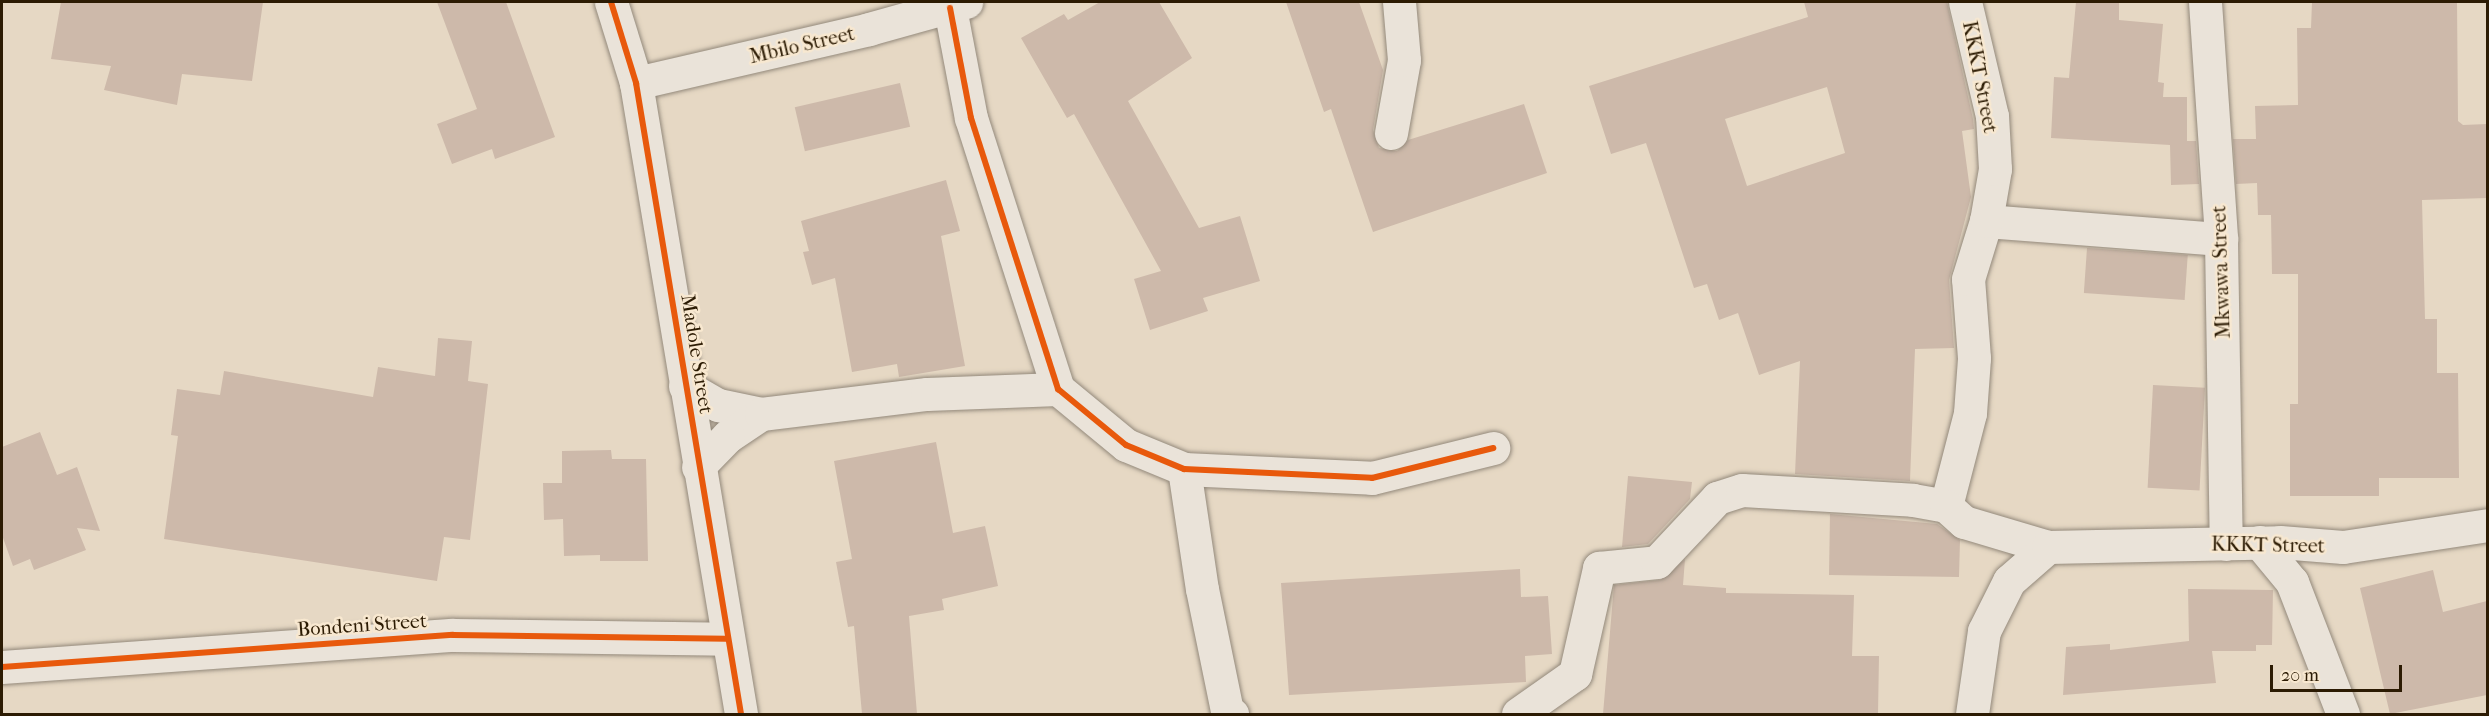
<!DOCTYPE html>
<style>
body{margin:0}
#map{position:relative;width:2489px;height:716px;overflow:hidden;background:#e6d8c4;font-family:"IM FELL French Canon",serif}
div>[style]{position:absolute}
.building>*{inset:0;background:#cdb9aa;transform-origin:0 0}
.roads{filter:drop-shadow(0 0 2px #93897b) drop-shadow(0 0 2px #93897b)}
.street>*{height:33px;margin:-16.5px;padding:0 16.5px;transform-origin:16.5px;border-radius:16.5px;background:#eae3d9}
.cycleway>*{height:6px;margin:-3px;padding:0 3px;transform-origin:3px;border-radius:3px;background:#e8590c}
span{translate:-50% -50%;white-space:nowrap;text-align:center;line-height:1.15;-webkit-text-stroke:5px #f8e8d0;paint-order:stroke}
.street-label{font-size:20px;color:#2c1b03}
.frame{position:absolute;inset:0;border:3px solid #2c1b03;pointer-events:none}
.scale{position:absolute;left:2270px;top:665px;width:132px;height:27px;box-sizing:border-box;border:3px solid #2c1b03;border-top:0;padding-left:8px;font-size:18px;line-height:21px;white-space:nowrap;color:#2c1b03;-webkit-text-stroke:4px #f8e8d0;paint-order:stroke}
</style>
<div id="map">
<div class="building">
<i style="clip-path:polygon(61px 2px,263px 2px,252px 81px,182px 74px,177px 105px,104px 90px,111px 66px,51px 59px)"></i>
<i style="clip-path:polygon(437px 2px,506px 2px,555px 137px,495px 159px,492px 149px,452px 164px,437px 124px,477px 109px)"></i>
<i style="clip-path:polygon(1100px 2px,1159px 2px,1192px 58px,1128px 101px,1199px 228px,1240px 216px,1260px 281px,1203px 298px,1208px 311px,1150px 330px,1134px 279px,1161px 271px,1074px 114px,1067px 118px,1021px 38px,1064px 14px,1068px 20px)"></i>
<i style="clip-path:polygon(1286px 2px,1359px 2px,1383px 70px,1373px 130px,1379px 148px,1397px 151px,1408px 140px,1524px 104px,1547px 173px,1373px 232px,1331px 109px,1324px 112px)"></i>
<i style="clip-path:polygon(evenodd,1804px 2px,1947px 2px,1973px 119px,1974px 129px,1962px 131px,1971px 197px,1949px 280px,1954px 348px,1915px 349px,1910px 481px,1795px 474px,1800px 361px,1759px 375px,1738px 313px,1719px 320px,1707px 284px,1694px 288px,1646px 143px,1611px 154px,1589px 86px,1808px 17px,1804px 2px,1827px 87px,1845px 153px,1747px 186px,1725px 119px,1827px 87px)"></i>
<i style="clip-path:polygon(2076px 2px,2119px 2px,2119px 20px,2163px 24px,2158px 82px,2164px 83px,2163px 97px,2187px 97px,2187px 141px,2196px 141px,2199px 184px,2171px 185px,2170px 145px,2051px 138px,2054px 77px,2069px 78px)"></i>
<i style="clip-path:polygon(2312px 2px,2457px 2px,2458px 121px,2463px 125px,2487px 124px,2487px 198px,2422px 200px,2425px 319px,2437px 319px,2437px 373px,2458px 373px,2459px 478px,2379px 478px,2379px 496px,2290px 496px,2290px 404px,2298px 404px,2298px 274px,2272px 274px,2271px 215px,2258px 215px,2257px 183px,2236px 184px,2233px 139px,2256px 139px,2255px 106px,2298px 105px,2297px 28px,2311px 28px)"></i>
<i style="left:900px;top:83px;width:45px;height:108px;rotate:77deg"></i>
<i style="clip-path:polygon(946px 180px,960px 231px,941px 236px,965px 366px,899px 377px,897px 364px,852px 372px,835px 278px,812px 285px,803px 252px,809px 251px,801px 221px)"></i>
<i style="left:2087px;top:248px;width:101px;height:45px;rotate:4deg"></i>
<i style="clip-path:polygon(438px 338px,472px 341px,468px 381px,488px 384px,470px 540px,444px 537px,437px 581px,164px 539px,178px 436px,171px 435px,177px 389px,220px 395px,224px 371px,373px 397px,378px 367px,435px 376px)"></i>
<i style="left:2153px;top:385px;width:52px;height:103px;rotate:3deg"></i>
<i style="clip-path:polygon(40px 432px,57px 475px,77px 467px,100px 531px,77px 528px,86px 550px,34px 570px,30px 559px,13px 566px,2px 535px,2px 447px)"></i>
<i style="clip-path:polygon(936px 442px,953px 533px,985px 526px,998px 586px,942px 599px,944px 610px,909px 616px,917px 714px,862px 714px,854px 626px,848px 627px,836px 562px,852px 559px,834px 461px)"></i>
<i style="clip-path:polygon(611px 450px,612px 459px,646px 459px,648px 561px,600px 561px,600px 555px,564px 556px,563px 519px,544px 520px,543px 483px,562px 483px,562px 451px)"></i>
<i style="clip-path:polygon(1628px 476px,1692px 482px,1690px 499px,1648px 544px,1622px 547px)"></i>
<i style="clip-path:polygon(1830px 514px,1937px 524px,1960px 540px,1959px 577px,1829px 575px)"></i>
<i style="clip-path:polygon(1685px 559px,1683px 585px,1726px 588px,1726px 593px,1854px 595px,1852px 656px,1879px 656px,1878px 714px,1603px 714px,1614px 585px,1660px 580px)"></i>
<i style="clip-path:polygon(1520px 569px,1521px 597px,1548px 596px,1552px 654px,1525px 656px,1526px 682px,1289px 695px,1281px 583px)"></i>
<i style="clip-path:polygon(2433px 570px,2443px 612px,2487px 601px,2487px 695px,2390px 714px,2360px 588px)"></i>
<i style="clip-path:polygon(2188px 589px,2273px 590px,2272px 645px,2256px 645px,2256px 651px,2212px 651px,2216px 683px,2063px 695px,2066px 647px,2110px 644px,2110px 650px,2189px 641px)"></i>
</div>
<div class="roads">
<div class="street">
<i style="left:611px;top:2px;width:85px;rotate:72.8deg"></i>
<i style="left:636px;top:83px;width:640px;rotate:80.55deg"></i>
<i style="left:2205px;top:2px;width:238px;rotate:86.1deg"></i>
<i style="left:2221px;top:239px;width:305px;rotate:89.1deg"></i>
<i style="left:950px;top:8px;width:112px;rotate:79.2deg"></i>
<i style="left:971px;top:118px;width:285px;rotate:72.2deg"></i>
<i style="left:1058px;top:389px;width:88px;rotate:39.5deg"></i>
<i style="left:1126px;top:445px;width:63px;rotate:22.5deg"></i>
<i style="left:1184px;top:469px;width:188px;rotate:2.7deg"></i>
<i style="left:1372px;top:478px;width:125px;rotate:-13.9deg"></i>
<i style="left:636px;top:83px;width:239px;rotate:-13deg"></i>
<i style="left:869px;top:29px;width:101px;rotate:-15.6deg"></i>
<i style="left:1391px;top:133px;width:74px;rotate:-79.9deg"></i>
<i style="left:1404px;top:60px;width:58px;rotate:-94.9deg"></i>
<i style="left:1986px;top:221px;width:236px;rotate:4.4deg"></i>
<i style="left:685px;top:386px;width:38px;rotate:30deg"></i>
<i style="left:718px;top:405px;width:44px;rotate:11.8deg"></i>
<i style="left:761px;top:414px;width:40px;rotate:146deg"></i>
<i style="left:728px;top:436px;width:43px;rotate:134.1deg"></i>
<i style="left:761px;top:414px;width:167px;rotate:-6.9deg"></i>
<i style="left:927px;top:394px;width:131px;rotate:-2.2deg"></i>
<i style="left:1184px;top:469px;width:121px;rotate:81.5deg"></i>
<i style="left:1202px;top:589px;width:125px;rotate:78.4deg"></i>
<i style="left:1227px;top:711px;width:6px;rotate:31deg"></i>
<i style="left:1946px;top:506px;width:96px;rotate:-75.5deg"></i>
<i style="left:1970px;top:413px;width:55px;rotate:-85.8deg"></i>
<i style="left:1974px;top:358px;width:79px;rotate:-94.3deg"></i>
<i style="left:1968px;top:279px;width:61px;rotate:-72.8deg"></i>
<i style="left:1986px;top:221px;width:53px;rotate:-80.2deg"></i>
<i style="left:1995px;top:169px;width:53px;rotate:-93.2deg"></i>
<i style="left:1992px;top:116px;width:117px;rotate:-103.3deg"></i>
<i style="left:2259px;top:542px;width:52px;rotate:50.5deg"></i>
<i style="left:2292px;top:582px;width:142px;rotate:68.9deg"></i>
<i style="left:2px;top:667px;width:452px;rotate:-4.1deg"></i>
<i style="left:453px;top:635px;width:273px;rotate:0.8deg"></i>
<i style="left:1518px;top:714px;width:70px;rotate:-35.1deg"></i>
<i style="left:1575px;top:674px;width:109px;rotate:-77.2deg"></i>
<i style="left:1599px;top:568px;width:58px;rotate:-5.9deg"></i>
<i style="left:1657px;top:562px;width:88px;rotate:-46.8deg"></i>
<i style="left:1717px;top:498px;width:26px;rotate:-18deg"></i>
<i style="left:1742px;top:490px;width:171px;rotate:3.3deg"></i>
<i style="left:1913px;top:500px;width:34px;rotate:10deg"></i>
<i style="left:1946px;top:506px;width:24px;rotate:42deg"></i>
<i style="left:1964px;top:522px;width:88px;rotate:16.6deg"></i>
<i style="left:1972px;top:714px;width:84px;rotate:-81.8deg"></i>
<i style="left:1984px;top:631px;width:56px;rotate:-63.4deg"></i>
<i style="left:2009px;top:581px;width:52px;rotate:-41.1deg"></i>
<i style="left:2048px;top:547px;width:232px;rotate:-1.2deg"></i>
<i style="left:2280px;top:542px;width:63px;rotate:4.5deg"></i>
<i style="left:2343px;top:547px;width:147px;rotate:-8.6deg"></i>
</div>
</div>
<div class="cycleway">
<i style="left:611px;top:2px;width:85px;rotate:72.8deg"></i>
<i style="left:636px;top:83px;width:640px;rotate:80.55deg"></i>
<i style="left:950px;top:8px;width:112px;rotate:79.2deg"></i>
<i style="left:971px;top:118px;width:285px;rotate:72.2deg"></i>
<i style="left:1058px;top:389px;width:88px;rotate:39.5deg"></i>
<i style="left:1126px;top:445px;width:63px;rotate:22.5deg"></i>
<i style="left:1184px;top:469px;width:188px;rotate:2.7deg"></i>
<i style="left:1372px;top:478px;width:125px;rotate:-13.9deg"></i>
<i style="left:2px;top:667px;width:452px;rotate:-4.1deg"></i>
<i style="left:453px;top:635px;width:273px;rotate:0.8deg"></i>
</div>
<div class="street-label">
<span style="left:802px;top:45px;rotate:-13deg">Mbilo Street</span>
<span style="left:1980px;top:77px;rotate:79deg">KKKT Street</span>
<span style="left:2221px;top:272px;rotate:-92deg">Mkwawa Street</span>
<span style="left:697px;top:354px;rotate:81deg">Madole Street</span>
<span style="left:2268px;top:545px;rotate:1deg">KKKT Street</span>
<span style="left:362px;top:625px;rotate:-4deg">Bondeni Street</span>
</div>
<div class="frame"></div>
<div class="scale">20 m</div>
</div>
